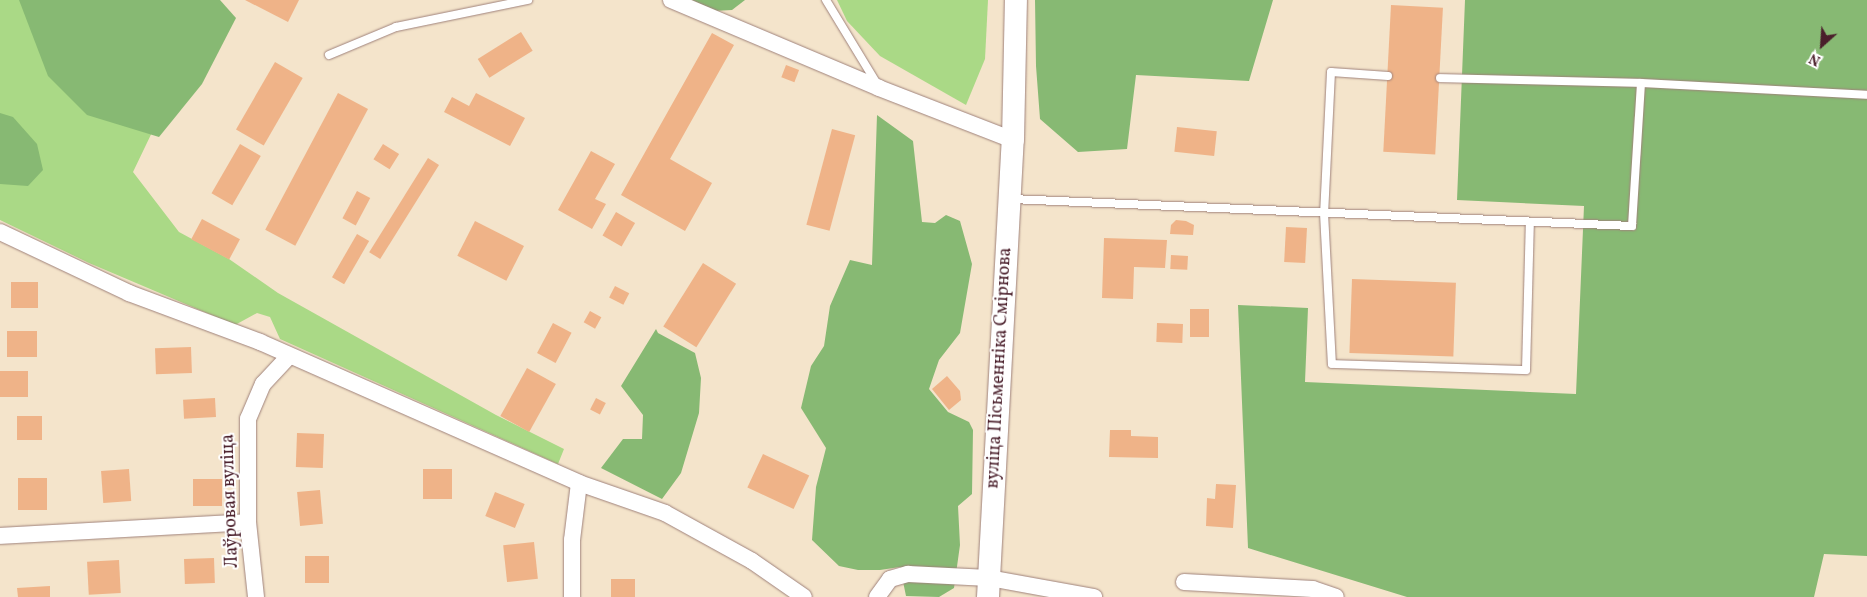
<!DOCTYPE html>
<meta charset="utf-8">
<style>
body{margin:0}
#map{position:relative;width:1867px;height:597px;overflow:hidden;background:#f4e4cb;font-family:Vollkorn,serif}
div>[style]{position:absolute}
.green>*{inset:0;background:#aad986}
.forest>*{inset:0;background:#87b973}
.building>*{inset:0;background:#efb388;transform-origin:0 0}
.roads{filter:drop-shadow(0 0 1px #9f827b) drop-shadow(0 0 1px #9f827b)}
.lane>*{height:8px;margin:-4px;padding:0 4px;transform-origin:4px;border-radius:4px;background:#fff}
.street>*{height:16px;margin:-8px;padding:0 8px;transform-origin:8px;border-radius:8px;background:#fff}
.secondary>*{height:22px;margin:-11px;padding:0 11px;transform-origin:11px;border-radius:11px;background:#fff}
span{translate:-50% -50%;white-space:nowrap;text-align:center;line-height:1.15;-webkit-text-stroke:4px #fff;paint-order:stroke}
.street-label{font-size:18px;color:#4a1f2b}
.north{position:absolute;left:1797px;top:20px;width:50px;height:50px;-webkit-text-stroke:4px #fff;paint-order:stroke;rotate:206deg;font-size:14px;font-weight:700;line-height:20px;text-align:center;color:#4a1f2b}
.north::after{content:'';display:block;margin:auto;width:18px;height:22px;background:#4a1f2b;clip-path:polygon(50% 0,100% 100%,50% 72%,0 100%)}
</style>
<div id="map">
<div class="green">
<i style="clip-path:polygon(0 0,101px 0,169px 97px,133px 172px,179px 232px,229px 259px,278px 293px,496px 415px,564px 449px,558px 464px,280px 339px,270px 317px,257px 313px,235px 325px,89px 263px,0 220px)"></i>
<i style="clip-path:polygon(837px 0,988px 0,985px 59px,966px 105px,880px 56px,847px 21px)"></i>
</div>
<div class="forest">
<i style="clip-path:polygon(19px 0,220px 0,236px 18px,202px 84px,159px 137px,87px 115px,48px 76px)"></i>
<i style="clip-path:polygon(692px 0,745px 0,732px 10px,713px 11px)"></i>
<i style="clip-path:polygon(1035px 0,1273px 0,1249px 81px,1136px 75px,1127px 149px,1078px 152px,1040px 119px,1036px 66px)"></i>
<i style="clip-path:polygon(1465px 0,1867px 0,1867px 556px,1824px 554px,1814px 597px,1407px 597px,1248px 548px,1238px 305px,1308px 308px,1305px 382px,1576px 394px,1584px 206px,1457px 200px)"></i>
<i style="clip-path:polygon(0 113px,13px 117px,37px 144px,43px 170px,28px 186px,0 184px)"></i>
<i style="clip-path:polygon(877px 115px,913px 141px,922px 222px,935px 223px,946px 215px,960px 221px,972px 264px,960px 333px,939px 360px,929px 389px,948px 412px,969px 422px,973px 430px,972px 494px,958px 506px,960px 545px,954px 588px,939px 597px,906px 596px,900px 567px,880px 570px,858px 570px,839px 566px,812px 540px,816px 487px,826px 448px,801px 408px,811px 366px,824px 346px,830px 306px,850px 260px,872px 265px)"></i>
<i style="clip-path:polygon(656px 329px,658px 333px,695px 353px,701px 378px,699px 413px,681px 473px,662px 499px,601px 468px,623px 439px,642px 439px,643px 415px,621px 386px)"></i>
</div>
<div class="building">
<i style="clip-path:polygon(245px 0,299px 0,288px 22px)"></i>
<i style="left:1391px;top:5px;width:52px;height:147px;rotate:3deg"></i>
<i style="left:521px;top:32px;width:22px;height:51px;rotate:58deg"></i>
<i style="clip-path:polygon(712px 33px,734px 45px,670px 159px,712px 183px,685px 231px,621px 195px)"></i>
<i style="left:275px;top:62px;width:32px;height:78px;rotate:30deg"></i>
<i style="left:786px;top:65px;width:14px;height:13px;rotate:21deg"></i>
<i style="left:338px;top:93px;width:34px;height:155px;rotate:28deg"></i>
<i style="clip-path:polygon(476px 93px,525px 118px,510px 146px,444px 112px,452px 97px,469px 106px)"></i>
<i style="left:1177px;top:127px;width:40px;height:25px;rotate:6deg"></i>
<i style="left:832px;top:129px;width:24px;height:99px;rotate:15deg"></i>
<i style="left:240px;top:144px;width:24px;height:57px;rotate:30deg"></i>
<i style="left:383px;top:144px;width:19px;height:18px;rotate:32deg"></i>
<i style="clip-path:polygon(591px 151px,615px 164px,595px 199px,606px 204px,592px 229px,558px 210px)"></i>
<i style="left:428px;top:158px;width:13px;height:111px;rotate:32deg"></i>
<i style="left:357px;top:191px;width:15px;height:31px;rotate:28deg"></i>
<i style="left:616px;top:212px;width:22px;height:27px;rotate:30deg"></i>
<i style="left:202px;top:219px;width:43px;height:23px;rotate:28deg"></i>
<i style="clip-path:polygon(1176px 220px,1186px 221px,1194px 225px,1193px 235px,1170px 234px,1171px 225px)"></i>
<i style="left:475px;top:221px;width:55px;height:39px;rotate:27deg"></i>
<i style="left:1286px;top:227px;width:21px;height:35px;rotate:3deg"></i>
<i style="left:357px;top:234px;width:14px;height:50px;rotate:30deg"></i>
<i style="clip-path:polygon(1104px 238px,1167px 240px,1165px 268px,1134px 267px,1133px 299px,1102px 298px)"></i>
<i style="left:1171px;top:255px;width:17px;height:14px;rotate:3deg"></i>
<i style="left:703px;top:263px;width:39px;height:75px;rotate:32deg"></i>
<i style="left:1352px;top:279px;width:104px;height:74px;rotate:2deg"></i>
<i style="left:11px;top:282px;width:27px;height:26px"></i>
<i style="left:615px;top:286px;width:16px;height:13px;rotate:27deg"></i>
<i style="left:1190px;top:309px;width:19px;height:28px"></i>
<i style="left:590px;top:311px;width:13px;height:13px;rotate:29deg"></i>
<i style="left:553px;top:323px;width:21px;height:34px;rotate:28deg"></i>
<i style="left:1157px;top:323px;width:26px;height:19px;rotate:2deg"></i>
<i style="left:7px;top:331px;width:30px;height:26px"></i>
<i style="left:191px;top:347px;width:26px;height:36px;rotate:88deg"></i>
<i style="left:527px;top:368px;width:33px;height:55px;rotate:29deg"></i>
<i style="left:0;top:371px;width:28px;height:26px"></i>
<i style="clip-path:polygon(947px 376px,960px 391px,961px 400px,949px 410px,932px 389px)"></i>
<i style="left:215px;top:398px;width:19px;height:32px;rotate:87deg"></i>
<i style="left:596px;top:398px;width:11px;height:13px;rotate:27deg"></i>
<i style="left:17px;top:416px;width:25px;height:24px"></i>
<i style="clip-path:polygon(1110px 430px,1131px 430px,1131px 436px,1158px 437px,1158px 458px,1109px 457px)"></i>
<i style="left:297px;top:433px;width:27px;height:34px;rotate:2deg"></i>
<i style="left:763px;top:454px;width:51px;height:37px;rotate:25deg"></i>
<i style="left:129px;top:469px;width:32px;height:28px;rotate:86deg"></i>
<i style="left:423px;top:469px;width:29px;height:30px"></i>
<i style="left:18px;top:478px;width:29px;height:32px"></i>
<i style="left:193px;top:479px;width:29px;height:27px"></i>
<i style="clip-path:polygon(1216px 484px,1236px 485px,1233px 528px,1206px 526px,1207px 498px,1215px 499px)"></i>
<i style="left:320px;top:490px;width:34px;height:23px;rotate:85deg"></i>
<i style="left:495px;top:492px;width:32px;height:26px;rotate:22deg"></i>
<i style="left:534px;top:542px;width:37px;height:31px;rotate:84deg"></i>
<i style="left:305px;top:556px;width:24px;height:27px"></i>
<i style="left:214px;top:558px;width:25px;height:30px;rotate:88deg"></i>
<i style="left:119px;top:560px;width:33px;height:32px;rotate:87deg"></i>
<i style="left:611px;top:579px;width:24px;height:18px"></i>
<i style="clip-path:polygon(50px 586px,50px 597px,18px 597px,17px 588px)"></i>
</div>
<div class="roads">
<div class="lane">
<i style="left:826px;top:0;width:98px;rotate:58.7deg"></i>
<i style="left:329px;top:55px;width:73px;rotate:-22.7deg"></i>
<i style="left:396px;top:27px;width:135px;rotate:-11.6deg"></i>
<i style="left:1388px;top:76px;width:57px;rotate:-176deg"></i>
<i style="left:1331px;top:72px;width:141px;rotate:92.8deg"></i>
<i style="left:1324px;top:213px;width:151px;rotate:87deg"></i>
<i style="left:1332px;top:364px;width:194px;rotate:1.8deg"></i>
<i style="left:1526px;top:370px;width:148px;rotate:-88.5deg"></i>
<i style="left:1440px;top:78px;width:201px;rotate:1.4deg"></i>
<i style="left:1011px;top:199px;width:622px;rotate:2.49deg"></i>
<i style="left:1632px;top:226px;width:143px;rotate:-86.4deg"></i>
<i style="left:1641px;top:83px;width:226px;rotate:3deg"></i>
</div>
<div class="street">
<i style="left:671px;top:0;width:226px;rotate:22.9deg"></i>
<i style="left:879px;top:88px;width:144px;rotate:21.2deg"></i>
<i style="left:0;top:232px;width:143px;rotate:25.3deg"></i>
<i style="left:129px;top:293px;width:140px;rotate:20.5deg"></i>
<i style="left:260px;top:342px;width:349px;rotate:23.8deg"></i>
<i style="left:579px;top:483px;width:91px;rotate:19.2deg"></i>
<i style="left:665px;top:513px;width:99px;rotate:28.9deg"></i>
<i style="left:752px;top:561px;width:63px;rotate:34.7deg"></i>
<i style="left:0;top:536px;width:248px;rotate:-3.2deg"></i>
<i style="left:1184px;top:582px;width:129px;rotate:3.1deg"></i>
<i style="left:1313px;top:589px;width:24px;rotate:19deg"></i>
<i style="left:256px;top:597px;width:75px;rotate:-96.1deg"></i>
<i style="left:248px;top:522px;width:103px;rotate:-90deg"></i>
<i style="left:248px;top:419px;width:38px;rotate:-67deg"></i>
<i style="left:263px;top:384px;width:38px;rotate:-47deg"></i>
<i style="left:572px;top:597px;width:57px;rotate:-90deg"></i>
<i style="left:572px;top:540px;width:57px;rotate:-83deg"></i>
<i style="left:877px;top:597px;width:22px;rotate:-54deg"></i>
<i style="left:890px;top:579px;width:19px;rotate:-16deg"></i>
<i style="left:908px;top:574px;width:81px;rotate:2.8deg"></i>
<i style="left:989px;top:578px;width:107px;rotate:10.3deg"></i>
</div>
<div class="secondary">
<i style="left:988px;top:597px;width:458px;rotate:-86.9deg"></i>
<i style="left:1013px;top:140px;width:140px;rotate:-88.8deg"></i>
</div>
</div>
<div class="street-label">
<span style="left:1000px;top:368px;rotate:-87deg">вуліца Пісьменніка Смірнова</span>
<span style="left:231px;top:501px;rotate:-92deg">Лаўровая вуліца</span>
</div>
<div class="north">N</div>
</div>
